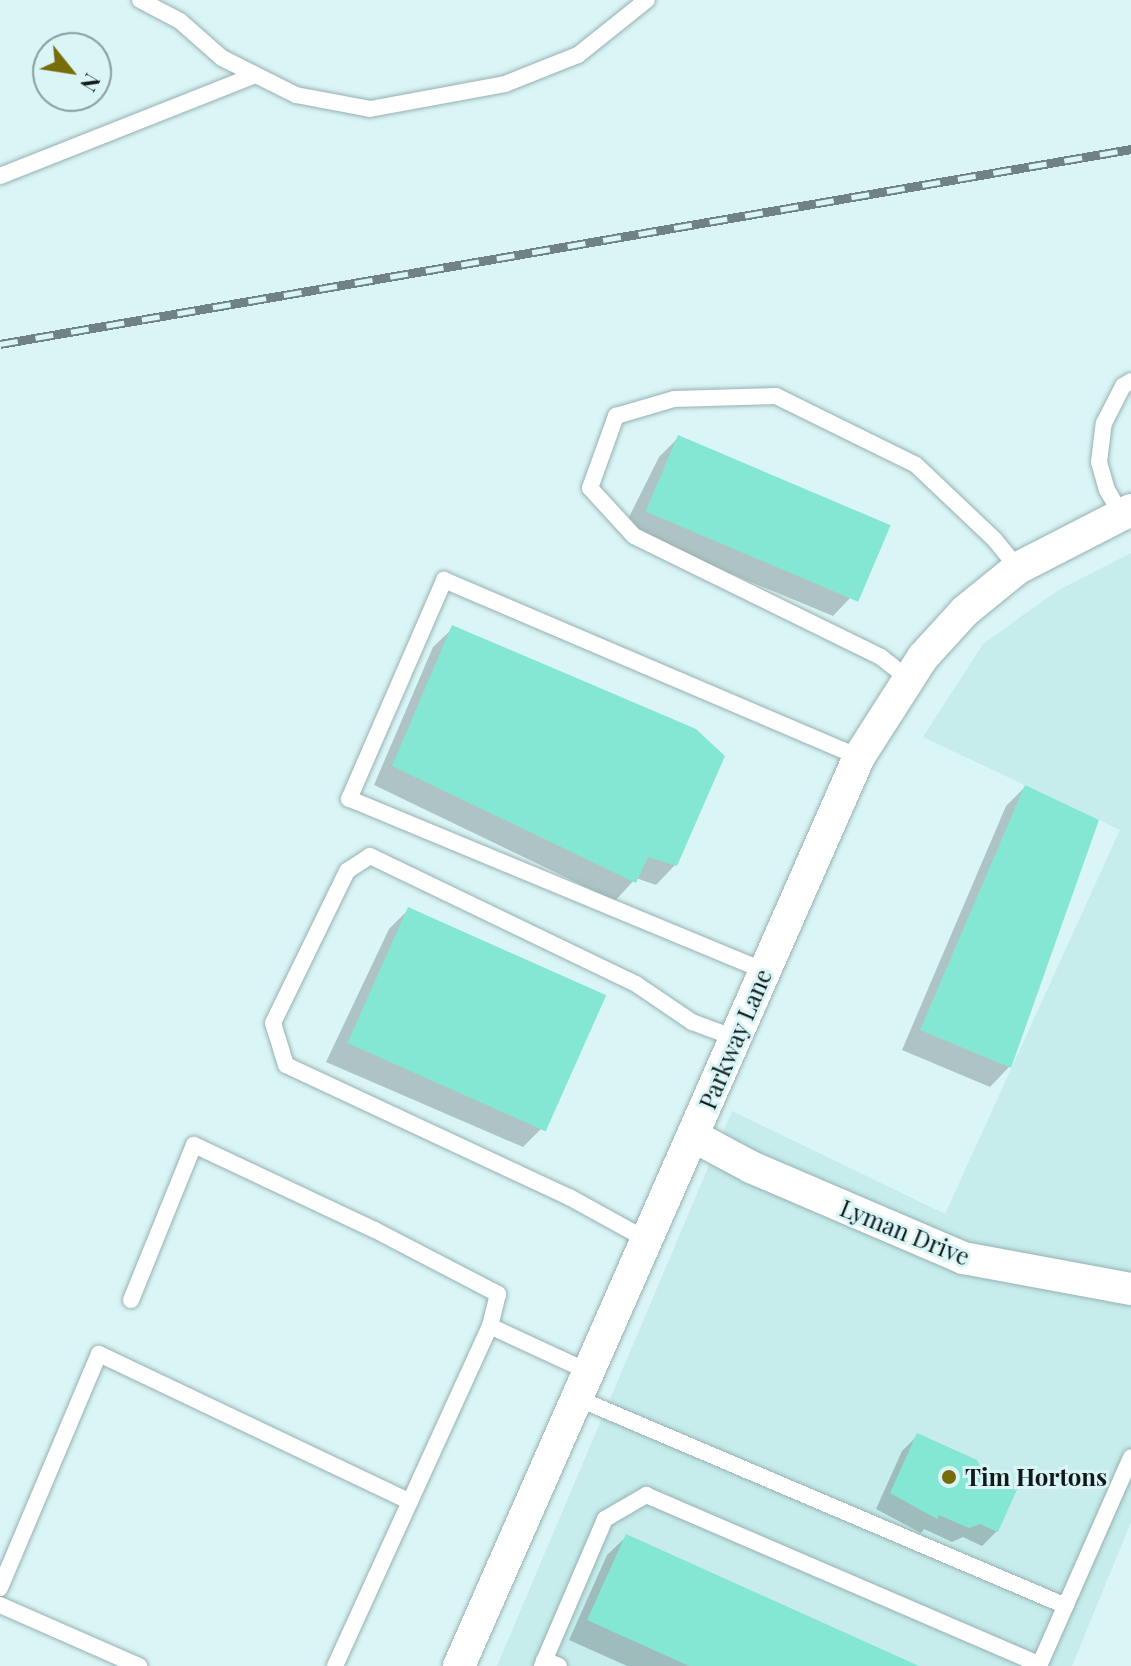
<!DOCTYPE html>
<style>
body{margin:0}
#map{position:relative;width:1131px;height:1666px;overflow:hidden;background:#daf5f6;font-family:"Playfair Display",serif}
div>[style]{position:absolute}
.built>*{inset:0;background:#c6ecec}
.shadow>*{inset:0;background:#0003}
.building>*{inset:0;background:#84e7d3;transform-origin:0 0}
.roads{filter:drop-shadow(0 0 2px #97b1b2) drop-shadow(0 0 2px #97b1b2)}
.service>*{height:16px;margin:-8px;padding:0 8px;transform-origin:8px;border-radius:8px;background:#fff}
.minor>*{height:32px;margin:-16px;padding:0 16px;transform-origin:16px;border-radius:16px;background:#fff}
.rail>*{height:9px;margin-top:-4.5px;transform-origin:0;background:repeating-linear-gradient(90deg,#daf5f6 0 18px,#708283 0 36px);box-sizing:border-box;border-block:2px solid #708283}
.dots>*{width:22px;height:22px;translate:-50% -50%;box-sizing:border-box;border:4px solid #daf5f6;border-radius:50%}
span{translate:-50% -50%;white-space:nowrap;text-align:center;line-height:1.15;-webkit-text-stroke:6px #daf5f6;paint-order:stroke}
.street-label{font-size:24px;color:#101a1a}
.poi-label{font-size:24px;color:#101a1a;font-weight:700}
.left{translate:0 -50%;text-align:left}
.north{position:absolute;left:32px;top:32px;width:80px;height:80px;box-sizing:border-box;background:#daf5f6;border:2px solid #899d9e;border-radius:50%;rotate:120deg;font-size:22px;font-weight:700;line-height:32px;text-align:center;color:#101a1a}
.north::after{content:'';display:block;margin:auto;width:28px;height:36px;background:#776d0a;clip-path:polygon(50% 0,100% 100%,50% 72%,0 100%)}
</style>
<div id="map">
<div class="built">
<i style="clip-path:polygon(1131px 553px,1131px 1522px,1072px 1666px,497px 1666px,732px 1111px,945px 1214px,1120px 830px,923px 737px,983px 644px,1057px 591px)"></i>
</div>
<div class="shadow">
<i style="clip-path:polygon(678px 438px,887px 527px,852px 596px,833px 616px,623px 529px,659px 457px)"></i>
<i style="clip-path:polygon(453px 628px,675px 865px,656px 885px,636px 878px,615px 901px,374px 785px,433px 647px)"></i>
<i style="clip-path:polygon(1025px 787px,1096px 821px,1009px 1067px,990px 1087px,902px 1050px,1006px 806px)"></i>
<i style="clip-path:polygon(409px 909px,543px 1127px,523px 1147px,326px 1062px,389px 929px)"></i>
<i style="clip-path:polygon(917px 1436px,997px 1531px,982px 1546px,963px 1537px,952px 1542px,924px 1529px,921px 1533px,876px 1509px,902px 1451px)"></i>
<i style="clip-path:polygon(627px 1536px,914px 1666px,627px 1666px,569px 1640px,607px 1555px)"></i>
</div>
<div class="building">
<i style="left:678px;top:435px;width:231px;height:83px;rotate:23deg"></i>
<i style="clip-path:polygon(452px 625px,696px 729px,725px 756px,677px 866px,648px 857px,636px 883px,392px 766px)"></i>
<i style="clip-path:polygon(1025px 785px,1099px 820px,1011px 1068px,920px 1030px)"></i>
<i style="left:408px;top:907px;width:217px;height:149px;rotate:24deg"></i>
<i style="clip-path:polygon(917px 1433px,977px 1460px,981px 1468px,1019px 1485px,998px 1532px,980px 1524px,969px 1528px,939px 1515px,937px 1519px,890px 1493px)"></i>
<i style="clip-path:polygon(626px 1534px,919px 1666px,689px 1666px,587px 1620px)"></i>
</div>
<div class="roads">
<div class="service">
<i style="left:140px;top:0;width:45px;rotate:27.7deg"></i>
<i style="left:180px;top:21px;width:56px;rotate:41.4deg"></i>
<i style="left:222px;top:58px;width:83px;rotate:26.6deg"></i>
<i style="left:296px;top:95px;width:75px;rotate:10.7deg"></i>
<i style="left:370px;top:109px;width:137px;rotate:-10.5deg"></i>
<i style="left:505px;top:84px;width:79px;rotate:-21.7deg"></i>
<i style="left:578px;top:55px;width:88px;rotate:-38.6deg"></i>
<i style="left:0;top:176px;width:274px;rotate:-21.6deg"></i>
<i style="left:1121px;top:514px;width:28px;rotate:-120deg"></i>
<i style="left:1107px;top:490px;width:29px;rotate:-106deg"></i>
<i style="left:1099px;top:462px;width:39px;rotate:-83deg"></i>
<i style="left:1104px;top:423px;width:42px;rotate:-62.8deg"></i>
<i style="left:1123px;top:386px;width:9px;rotate:-32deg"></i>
<i style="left:909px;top:679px;width:36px;rotate:-142deg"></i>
<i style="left:881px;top:657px;width:275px;rotate:-153.9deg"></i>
<i style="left:634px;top:536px;width:65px;rotate:-132.5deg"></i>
<i style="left:590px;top:488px;width:77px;rotate:-70.1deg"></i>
<i style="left:616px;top:416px;width:60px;rotate:-16.3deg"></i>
<i style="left:674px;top:399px;width:102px;rotate:-1.7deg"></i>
<i style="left:776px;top:396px;width:156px;rotate:26.2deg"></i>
<i style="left:916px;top:465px;width:109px;rotate:43.5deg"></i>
<i style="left:995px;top:540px;width:36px;rotate:51deg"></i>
<i style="left:765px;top:971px;width:450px;rotate:-157.5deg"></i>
<i style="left:349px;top:799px;width:239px;rotate:-66.5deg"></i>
<i style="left:444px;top:580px;width:451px;rotate:23.1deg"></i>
<i style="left:647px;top:1240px;width:89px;rotate:-151.1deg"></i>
<i style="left:569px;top:1197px;width:312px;rotate:-155deg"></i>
<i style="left:286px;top:1065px;width:44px;rotate:-107.2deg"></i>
<i style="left:273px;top:1023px;width:169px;rotate:-64deg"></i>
<i style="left:347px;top:871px;width:27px;rotate:-33deg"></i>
<i style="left:370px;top:856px;width:295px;rotate:25.7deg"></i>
<i style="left:636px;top:984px;width:68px;rotate:34.2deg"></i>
<i style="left:692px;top:1022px;width:46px;rotate:20.4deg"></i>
<i style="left:131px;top:1300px;width:167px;rotate:-67.9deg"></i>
<i style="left:194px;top:1145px;width:200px;rotate:25.2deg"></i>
<i style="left:375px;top:1230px;width:139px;rotate:27.5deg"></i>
<i style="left:498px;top:1294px;width:33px;rotate:104deg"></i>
<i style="left:490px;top:1326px;width:109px;rotate:24.9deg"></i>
<i style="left:577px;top:1398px;width:531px;rotate:23.04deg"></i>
<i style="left:0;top:1588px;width:254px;rotate:-67.1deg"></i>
<i style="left:99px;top:1354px;width:344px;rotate:25.4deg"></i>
<i style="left:0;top:1605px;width:152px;rotate:23.7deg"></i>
<i style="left:544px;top:1660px;width:16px;rotate:22deg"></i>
<i style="left:335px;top:1666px;width:374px;rotate:-65.5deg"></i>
<i style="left:542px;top:1666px;width:160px;rotate:-66.8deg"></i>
<i style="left:605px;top:1519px;width:48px;rotate:-30.3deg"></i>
<i style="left:646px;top:1495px;width:429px;rotate:23.3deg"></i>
<i style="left:1039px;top:1666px;width:228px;rotate:-66.2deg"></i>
</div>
<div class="minor">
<i style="left:693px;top:1136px;width:66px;rotate:28.1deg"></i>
<i style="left:751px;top:1167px;width:231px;rotate:23.2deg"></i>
<i style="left:963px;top:1258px;width:171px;rotate:10.5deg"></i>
<i style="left:459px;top:1666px;width:993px;rotate:-66.25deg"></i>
<i style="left:859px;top:757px;width:119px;rotate:-57.4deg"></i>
<i style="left:923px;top:657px;width:62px;rotate:-47.6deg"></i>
<i style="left:965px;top:611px;width:68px;rotate:-39.1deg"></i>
<i style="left:1018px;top:568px;width:127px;rotate:-27.2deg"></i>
</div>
</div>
<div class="rail">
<i style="left:0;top:344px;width:1148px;rotate:-9.78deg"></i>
</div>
<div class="dots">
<i style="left:949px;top:1477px;background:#776d0a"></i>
</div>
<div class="street-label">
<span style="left:735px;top:1039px;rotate:-67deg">Parkway Lane</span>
<span style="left:905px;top:1232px;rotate:22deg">Lyman Drive</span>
</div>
<div class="poi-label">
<span class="left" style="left:965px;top:1477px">Tim Hortons</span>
</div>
<div class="north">N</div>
</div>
